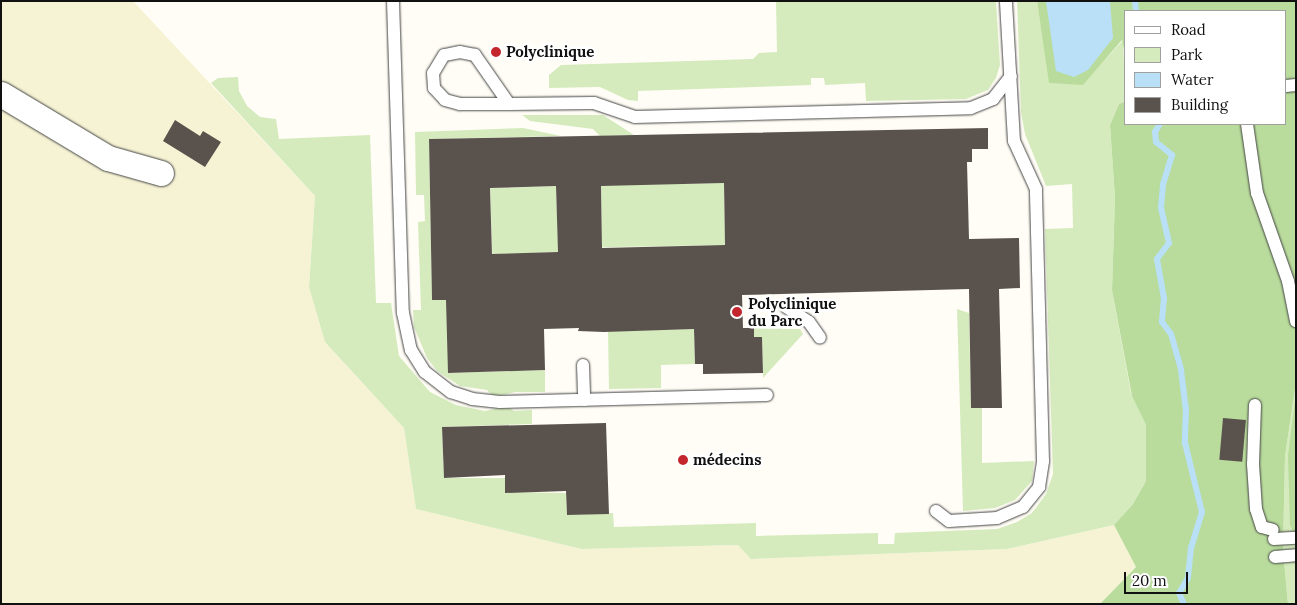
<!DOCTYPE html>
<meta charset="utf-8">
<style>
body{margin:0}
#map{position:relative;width:1297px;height:605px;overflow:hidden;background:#fffdf5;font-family:Lora,serif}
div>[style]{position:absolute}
.farmland>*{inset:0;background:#f6f3d4}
.green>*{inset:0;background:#d5ebbd;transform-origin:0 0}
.forest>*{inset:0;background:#b9dc9c}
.water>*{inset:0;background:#b9e0f7}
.stream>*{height:6px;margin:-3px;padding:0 3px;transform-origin:3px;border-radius:3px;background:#b9e0f7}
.building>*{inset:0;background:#5a524d;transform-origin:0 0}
.roads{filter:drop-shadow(0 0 1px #444) drop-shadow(0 0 1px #444)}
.service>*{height:12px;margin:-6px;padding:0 6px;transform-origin:6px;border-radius:6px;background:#fff}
.minor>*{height:25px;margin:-12.5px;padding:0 12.5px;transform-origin:12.5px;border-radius:12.5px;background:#fff}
.dots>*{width:14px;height:14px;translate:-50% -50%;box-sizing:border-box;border:2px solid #fff;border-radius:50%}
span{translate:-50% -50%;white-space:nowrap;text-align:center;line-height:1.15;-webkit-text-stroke:5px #fff;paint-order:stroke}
.poi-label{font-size:15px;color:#111;font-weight:700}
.left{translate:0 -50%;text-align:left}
.frame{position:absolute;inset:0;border:2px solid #111;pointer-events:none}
.legend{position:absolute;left:1124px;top:10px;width:162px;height:115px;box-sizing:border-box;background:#fff;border:1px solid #a0a0a0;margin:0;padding:6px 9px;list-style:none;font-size:15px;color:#111}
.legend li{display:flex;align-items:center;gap:10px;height:25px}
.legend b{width:25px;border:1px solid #a0a0a0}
.scale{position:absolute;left:1124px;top:572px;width:64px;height:22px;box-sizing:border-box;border:2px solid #111;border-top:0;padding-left:6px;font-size:15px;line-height:18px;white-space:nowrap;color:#111;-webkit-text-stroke:4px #fff;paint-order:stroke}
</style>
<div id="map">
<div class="farmland">
<i style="clip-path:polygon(1px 1px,133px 1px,315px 196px,309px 287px,325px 342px,404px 428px,416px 509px,581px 549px,738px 545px,752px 559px,1007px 549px,1114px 525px,1136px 567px,1100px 604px,1px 604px)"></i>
</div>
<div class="green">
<i style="clip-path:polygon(776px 1px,996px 1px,1000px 65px,996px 78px,988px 90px,966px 99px,866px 101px,865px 83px,825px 85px,824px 78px,811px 78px,811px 85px,638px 91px,638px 101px,628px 100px,600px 87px,549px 88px,549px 75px,561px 65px,753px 59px,759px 53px,777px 52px)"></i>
<i style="clip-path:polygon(1017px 1px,1037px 1px,1050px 83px,1083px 84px,1123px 40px,1126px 101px,1119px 104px,1110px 125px,1115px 198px,1112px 290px,1131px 393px,1146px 425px,1146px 481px,1133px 504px,1114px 525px,1007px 549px,751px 559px,738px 545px,581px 549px,416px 509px,404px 428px,325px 342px,309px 287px,315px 196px,211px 83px,218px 78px,238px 77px,239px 91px,247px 106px,260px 117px,276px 119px,279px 139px,370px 135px,376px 303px,391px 303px,399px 356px,430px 392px,456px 405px,485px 411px,507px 406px,514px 411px,532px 410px,532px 424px,442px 427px,444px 478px,505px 478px,505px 492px,566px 493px,567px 515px,613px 513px,614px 527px,756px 523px,756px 536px,878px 533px,878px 544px,894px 544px,895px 533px,997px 529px,1017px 522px,1032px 513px,1046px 494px,1053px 474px,1045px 229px,1073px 228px,1072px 184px,1046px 186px,1025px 134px,1021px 112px)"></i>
<i style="clip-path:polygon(522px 115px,603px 115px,634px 135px,600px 136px,593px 129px,530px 121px)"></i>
<i style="clip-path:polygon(523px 128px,561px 136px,429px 139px,432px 300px,476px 299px,449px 373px,545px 370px,545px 392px,515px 392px,494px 397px,487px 390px,460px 386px,437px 371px,427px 358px,414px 327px,413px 310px,421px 310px,418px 222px,425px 221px,424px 195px,416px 195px,415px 132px)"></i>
<i style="left:724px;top:183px;width:62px;height:123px;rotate:89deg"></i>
<i style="left:556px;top:186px;width:66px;height:66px;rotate:88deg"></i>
<i style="clip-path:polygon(957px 309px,969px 313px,971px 408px,982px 408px,982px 463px,1034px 461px,1032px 481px,1015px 500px,995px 508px,963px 511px)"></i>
<i style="clip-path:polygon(754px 328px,800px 329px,803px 334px,763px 378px,762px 337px,754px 337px)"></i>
<i style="clip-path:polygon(694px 329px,695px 364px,661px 365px,661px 388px,609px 389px,608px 331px)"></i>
<i style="clip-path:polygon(1296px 383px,1296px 604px,1288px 604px,1283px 550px,1285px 456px)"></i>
</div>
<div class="forest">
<i style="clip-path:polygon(1037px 1px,1296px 1px,1296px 383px,1285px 456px,1283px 550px,1288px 604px,1100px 604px,1136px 567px,1114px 525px,1133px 504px,1146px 481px,1146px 425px,1132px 396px,1112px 290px,1115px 198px,1110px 125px,1119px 104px,1126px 101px,1126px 124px,1286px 124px,1286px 11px,1126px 11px,1126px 60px,1122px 40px,1083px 85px,1049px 83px)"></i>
<i style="clip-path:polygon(1296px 392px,1296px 533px,1294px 533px,1290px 525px,1288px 456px)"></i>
</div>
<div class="water">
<i style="clip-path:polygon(1046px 1px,1110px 1px,1113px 38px,1088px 70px,1074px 77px,1056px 71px)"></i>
</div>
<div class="stream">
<i style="left:1135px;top:1px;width:10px;rotate:84deg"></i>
<i style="left:1160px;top:124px;width:9px;rotate:122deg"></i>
<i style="left:1155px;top:132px;width:10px;rotate:84deg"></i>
<i style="left:1156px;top:142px;width:21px;rotate:39deg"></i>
<i style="left:1172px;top:155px;width:31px;rotate:107deg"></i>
<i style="left:1163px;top:185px;width:23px;rotate:95deg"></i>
<i style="left:1161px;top:208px;width:36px;rotate:77deg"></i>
<i style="left:1169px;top:243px;width:20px;rotate:127deg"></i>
<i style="left:1157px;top:259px;width:40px;rotate:80deg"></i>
<i style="left:1164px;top:298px;width:24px;rotate:95deg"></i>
<i style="left:1162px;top:322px;width:15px;rotate:53deg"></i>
<i style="left:1171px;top:334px;width:37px;rotate:74deg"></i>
<i style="left:1181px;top:370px;width:38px;rotate:83deg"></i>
<i style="left:1186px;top:408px;width:35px;rotate:92deg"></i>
<i style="left:1185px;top:443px;width:71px;rotate:76.2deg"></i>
<i style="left:1202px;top:512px;width:38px;rotate:107deg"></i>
<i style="left:1191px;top:548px;width:30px;rotate:96deg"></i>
<i style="left:1188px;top:578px;width:17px;rotate:121deg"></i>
<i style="left:1179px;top:593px;width:12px;rotate:66deg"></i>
</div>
<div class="building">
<i style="clip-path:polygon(175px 120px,200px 136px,203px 131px,221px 142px,205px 167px,163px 141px)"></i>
<i style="clip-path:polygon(evenodd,988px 128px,988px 149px,972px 149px,972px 162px,967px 162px,969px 239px,1019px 238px,1020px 288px,999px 289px,1002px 408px,971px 408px,969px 289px,742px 295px,743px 328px,754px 328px,754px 337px,762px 337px,763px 373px,703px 374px,703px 364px,695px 364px,694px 329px,604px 332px,578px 331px,579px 328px,544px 329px,545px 370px,448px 373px,446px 300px,432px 300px,429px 139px,988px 128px,724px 183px,725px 245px,602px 248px,601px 186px,724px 183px,988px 128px,556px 186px,558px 252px,492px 254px,490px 188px,556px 186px)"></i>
<i style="left:1223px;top:418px;width:23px;height:42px;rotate:5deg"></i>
<i style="clip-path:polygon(606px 423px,609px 514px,567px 515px,566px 491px,505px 493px,505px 475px,444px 478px,442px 427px)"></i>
</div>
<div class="roads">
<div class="service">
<i style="left:393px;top:1px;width:312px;rotate:88.2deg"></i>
<i style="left:403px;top:313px;width:38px;rotate:78deg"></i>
<i style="left:411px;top:350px;width:26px;rotate:58deg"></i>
<i style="left:425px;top:372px;width:33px;rotate:38deg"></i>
<i style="left:451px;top:392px;width:22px;rotate:18deg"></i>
<i style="left:472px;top:399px;width:28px;rotate:6deg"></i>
<i style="left:500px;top:402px;width:267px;rotate:-1.5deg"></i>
<i style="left:1286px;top:86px;width:10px;rotate:-6deg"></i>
<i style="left:509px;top:104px;width:60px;rotate:-124.8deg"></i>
<i style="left:475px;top:55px;width:15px;rotate:-169deg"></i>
<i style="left:460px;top:52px;width:16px;rotate:169deg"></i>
<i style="left:444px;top:55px;width:21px;rotate:121deg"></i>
<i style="left:433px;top:73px;width:15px;rotate:86deg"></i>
<i style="left:434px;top:88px;width:16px;rotate:47deg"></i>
<i style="left:445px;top:100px;width:16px;rotate:15deg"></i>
<i style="left:460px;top:104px;width:49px"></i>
<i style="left:509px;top:104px;width:85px;rotate:-0.7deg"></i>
<i style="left:594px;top:103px;width:43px;rotate:18.9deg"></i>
<i style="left:635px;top:117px;width:336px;rotate:-1.5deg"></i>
<i style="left:971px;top:108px;width:24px;rotate:-22deg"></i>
<i style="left:993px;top:99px;width:29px;rotate:-52deg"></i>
<i style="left:1247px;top:124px;width:70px;rotate:81.8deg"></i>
<i style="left:1257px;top:193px;width:93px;rotate:70.6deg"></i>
<i style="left:1288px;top:281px;width:41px;rotate:78.7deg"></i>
<i style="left:786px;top:307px;width:27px;rotate:33deg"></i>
<i style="left:809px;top:322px;width:19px;rotate:55deg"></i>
<i style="left:583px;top:365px;width:35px;rotate:88deg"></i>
<i style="left:1255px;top:405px;width:59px;rotate:91.9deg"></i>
<i style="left:1253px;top:464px;width:45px;rotate:86.2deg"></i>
<i style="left:1256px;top:509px;width:19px;rotate:72deg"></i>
<i style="left:1262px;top:527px;width:11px;rotate:15deg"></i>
<i style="left:936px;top:511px;width:16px;rotate:38deg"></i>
<i style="left:949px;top:521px;width:48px;rotate:-3.6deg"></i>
<i style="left:997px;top:518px;width:28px;rotate:-23deg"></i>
<i style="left:1023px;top:507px;width:26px;rotate:-51deg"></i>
<i style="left:1039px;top:487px;width:26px;rotate:-81deg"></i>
<i style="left:1043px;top:461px;width:272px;rotate:-91.5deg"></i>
<i style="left:1036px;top:189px;width:53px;rotate:-114.6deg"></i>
<i style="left:1014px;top:141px;width:140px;rotate:-93.3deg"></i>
<i style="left:1274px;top:539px;width:22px;rotate:-3deg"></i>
<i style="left:1275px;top:557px;width:21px;rotate:-5deg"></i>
</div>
<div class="minor">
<i style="left:1px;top:94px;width:125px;rotate:30.9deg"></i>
<i style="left:108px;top:158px;width:55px;rotate:15.8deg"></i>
</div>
</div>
<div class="dots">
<i style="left:496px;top:52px;background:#c4262e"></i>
<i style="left:737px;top:312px;background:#c4262e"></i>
<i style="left:683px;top:460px;background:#c4262e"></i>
</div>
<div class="poi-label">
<span class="left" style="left:506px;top:52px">Polyclinique</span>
<span class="left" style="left:748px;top:312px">Polyclinique<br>du Parc</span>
<span class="left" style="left:693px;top:460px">médecins</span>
</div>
<div class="frame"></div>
<ul class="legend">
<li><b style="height:6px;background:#fff"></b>Road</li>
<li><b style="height:14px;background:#d5ebbd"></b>Park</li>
<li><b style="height:14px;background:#b9e0f7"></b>Water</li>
<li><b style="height:14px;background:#5a524d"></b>Building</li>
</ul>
<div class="scale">20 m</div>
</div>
